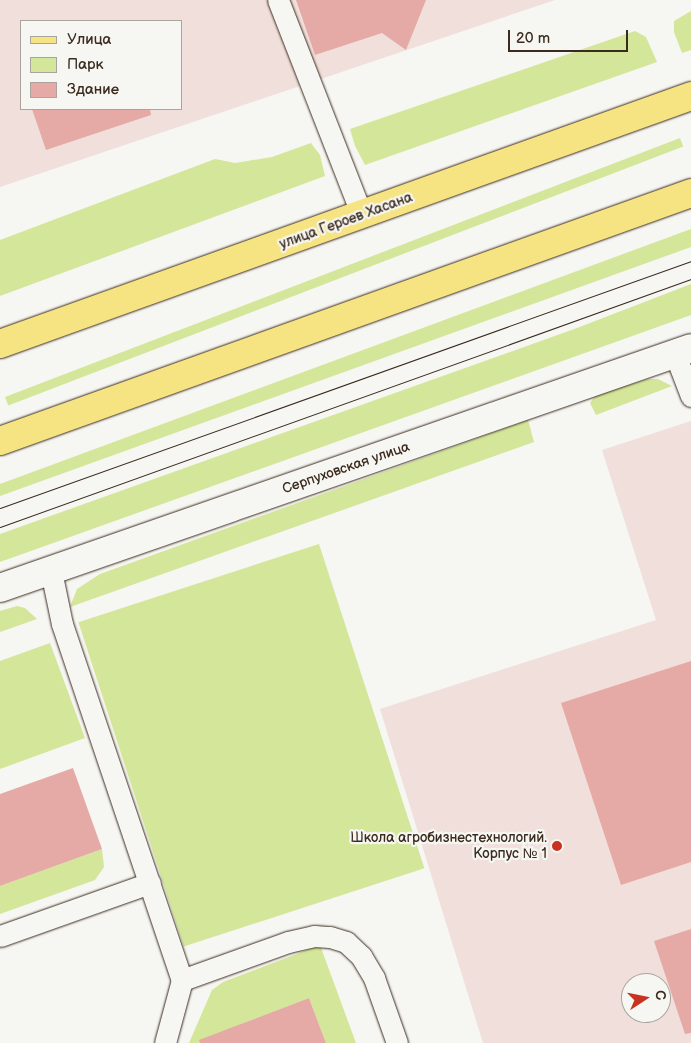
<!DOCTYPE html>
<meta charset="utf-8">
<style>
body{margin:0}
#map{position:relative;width:691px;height:1043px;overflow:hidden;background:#f6f6f2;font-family:"Balsamiq Sans",sans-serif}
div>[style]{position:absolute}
.built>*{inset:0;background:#f1dfdb}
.green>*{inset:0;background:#d4e699;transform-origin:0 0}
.building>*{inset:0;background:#e5aaa6}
.roads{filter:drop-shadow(0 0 1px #3b2a1e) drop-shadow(0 0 1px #3b2a1e)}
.lane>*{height:21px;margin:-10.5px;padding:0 10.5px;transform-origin:10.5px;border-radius:10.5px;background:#f6f6f2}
.street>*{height:28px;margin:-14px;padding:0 14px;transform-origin:14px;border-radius:14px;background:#f6f6f2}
.primary>*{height:28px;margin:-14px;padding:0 14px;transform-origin:14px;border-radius:14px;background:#f6e381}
.tram>*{height:1px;margin:-0.5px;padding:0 0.5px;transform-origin:0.5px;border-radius:0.5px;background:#3b2a1e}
.dots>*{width:14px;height:14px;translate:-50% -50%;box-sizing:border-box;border:2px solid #f6f6f2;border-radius:50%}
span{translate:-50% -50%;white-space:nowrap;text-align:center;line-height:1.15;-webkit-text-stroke:4.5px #f6f6f2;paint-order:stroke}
.street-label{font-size:14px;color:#3b2a1e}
.poi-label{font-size:14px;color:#3b2a1e}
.right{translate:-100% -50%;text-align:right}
.legend{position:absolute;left:20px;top:20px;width:162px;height:90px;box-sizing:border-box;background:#f6f6f2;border:1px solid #aba49d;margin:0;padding:6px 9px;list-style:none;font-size:15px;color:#3b2a1e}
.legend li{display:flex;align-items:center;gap:10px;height:25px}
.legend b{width:25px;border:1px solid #aba49d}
.north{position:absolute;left:621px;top:973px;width:50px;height:50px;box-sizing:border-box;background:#f6f6f2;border:1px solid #aba49d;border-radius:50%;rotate:79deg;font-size:14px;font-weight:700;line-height:20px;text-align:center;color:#3b2a1e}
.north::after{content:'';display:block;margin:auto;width:18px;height:22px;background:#c8321e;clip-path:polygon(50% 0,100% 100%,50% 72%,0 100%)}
.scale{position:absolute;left:508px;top:30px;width:120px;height:22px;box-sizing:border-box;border:2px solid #3b2a1e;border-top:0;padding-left:6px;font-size:15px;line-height:18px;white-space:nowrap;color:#3b2a1e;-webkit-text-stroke:4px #f6f6f2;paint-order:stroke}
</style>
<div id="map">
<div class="built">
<i style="clip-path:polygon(evenodd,0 0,555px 0,0 187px,0 0,21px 21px,181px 21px,181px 109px,21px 109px,21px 21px)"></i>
<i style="clip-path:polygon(evenodd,691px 421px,691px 1043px,483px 1043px,380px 709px,656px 620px,602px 450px,691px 421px,631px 983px,661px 983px,661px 1013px,631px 1013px,631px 983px)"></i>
</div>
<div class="green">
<i style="clip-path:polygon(691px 11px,691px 50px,682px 53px,674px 32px,674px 21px)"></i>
<i style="clip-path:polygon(635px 31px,646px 37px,657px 62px,365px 165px,355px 146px,350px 129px)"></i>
<i style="left:680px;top:138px;width:9px;height:723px;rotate:69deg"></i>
<i style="clip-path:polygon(311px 143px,320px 155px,325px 176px,0 296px,0 240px,215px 159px,235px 163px,272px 157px)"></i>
<i style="clip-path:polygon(691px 229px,691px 247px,0 496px,0 484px)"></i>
<i style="clip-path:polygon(691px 284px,691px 315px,0 562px,0 534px,577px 328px)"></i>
<i style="clip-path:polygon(648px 379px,658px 379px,672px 386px,596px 415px,590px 403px,595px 396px)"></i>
<i style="clip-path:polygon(528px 420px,534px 442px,70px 607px,77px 589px,100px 574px)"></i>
<i style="left:319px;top:544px;width:341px;height:253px;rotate:72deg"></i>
<i style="clip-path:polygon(17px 606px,25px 608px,37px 619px,0 632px,0 611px)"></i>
<i style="clip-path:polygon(50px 643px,85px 738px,0 769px,0 661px)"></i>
<i style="clip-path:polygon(102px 849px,104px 867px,95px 880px,0 914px,0 886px)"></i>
<i style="clip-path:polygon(320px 945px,356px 1043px,326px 1043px,309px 998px,241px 1024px,248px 1043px,189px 1043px,212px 990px,223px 982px)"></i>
</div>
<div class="building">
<i style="clip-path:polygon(296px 0,426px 0,406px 50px,382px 33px,315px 55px)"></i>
<i style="clip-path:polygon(32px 109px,150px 109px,151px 115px,46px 150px)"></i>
<i style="clip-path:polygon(691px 661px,691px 862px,621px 885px,561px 703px)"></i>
<i style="clip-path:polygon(73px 768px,102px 849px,0 886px,0 794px)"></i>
<i style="clip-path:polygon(691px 929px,691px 1033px,685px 1034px,654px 941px)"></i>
<i style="clip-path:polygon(309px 998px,326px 1043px,200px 1043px,199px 1040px)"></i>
</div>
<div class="roads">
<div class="lane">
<i style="left:278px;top:0;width:232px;rotate:68.7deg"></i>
<i style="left:675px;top:354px;width:45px;rotate:69.1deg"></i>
<i style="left:51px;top:571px;width:54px;rotate:78.3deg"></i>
<i style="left:62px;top:624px;width:376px;rotate:71.4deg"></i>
<i style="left:182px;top:980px;width:65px;rotate:105.1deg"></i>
<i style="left:0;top:936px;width:159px;rotate:-19.5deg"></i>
<i style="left:182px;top:980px;width:113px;rotate:-19.7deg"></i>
<i style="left:288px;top:942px;width:27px;rotate:-13deg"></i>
<i style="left:314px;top:936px;width:16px;rotate:4deg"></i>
<i style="left:330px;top:937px;width:17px;rotate:17deg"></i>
<i style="left:346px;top:942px;width:21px;rotate:43deg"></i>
<i style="left:361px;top:956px;width:26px;rotate:59deg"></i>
<i style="left:374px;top:978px;width:69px;rotate:70.5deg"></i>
</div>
<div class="street">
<i style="left:0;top:588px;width:731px;rotate:-19.15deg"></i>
</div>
<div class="primary">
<i style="left:0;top:344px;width:734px;rotate:-19.74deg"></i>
<i style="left:0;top:441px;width:734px;rotate:-19.74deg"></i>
</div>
</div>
<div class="tram">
<i style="left:0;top:508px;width:734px;rotate:-19.67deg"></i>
<i style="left:0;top:527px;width:734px;rotate:-19.74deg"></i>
</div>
<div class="dots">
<i style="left:557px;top:846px;background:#c8321e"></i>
</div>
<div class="street-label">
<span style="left:346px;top:221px;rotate:-20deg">улица Героев Хасана</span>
<span style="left:346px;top:468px;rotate:-19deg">Серпуховская улица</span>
</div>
<div class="poi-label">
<span class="right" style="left:547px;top:846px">Школа агробизнестехнологий.<br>Корпус № 1</span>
</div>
<ul class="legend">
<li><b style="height:6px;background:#f6e381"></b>Улица</li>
<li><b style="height:14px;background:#d4e699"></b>Парк</li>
<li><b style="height:14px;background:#e5aaa6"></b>Здание</li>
</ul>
<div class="north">С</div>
<div class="scale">20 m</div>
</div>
